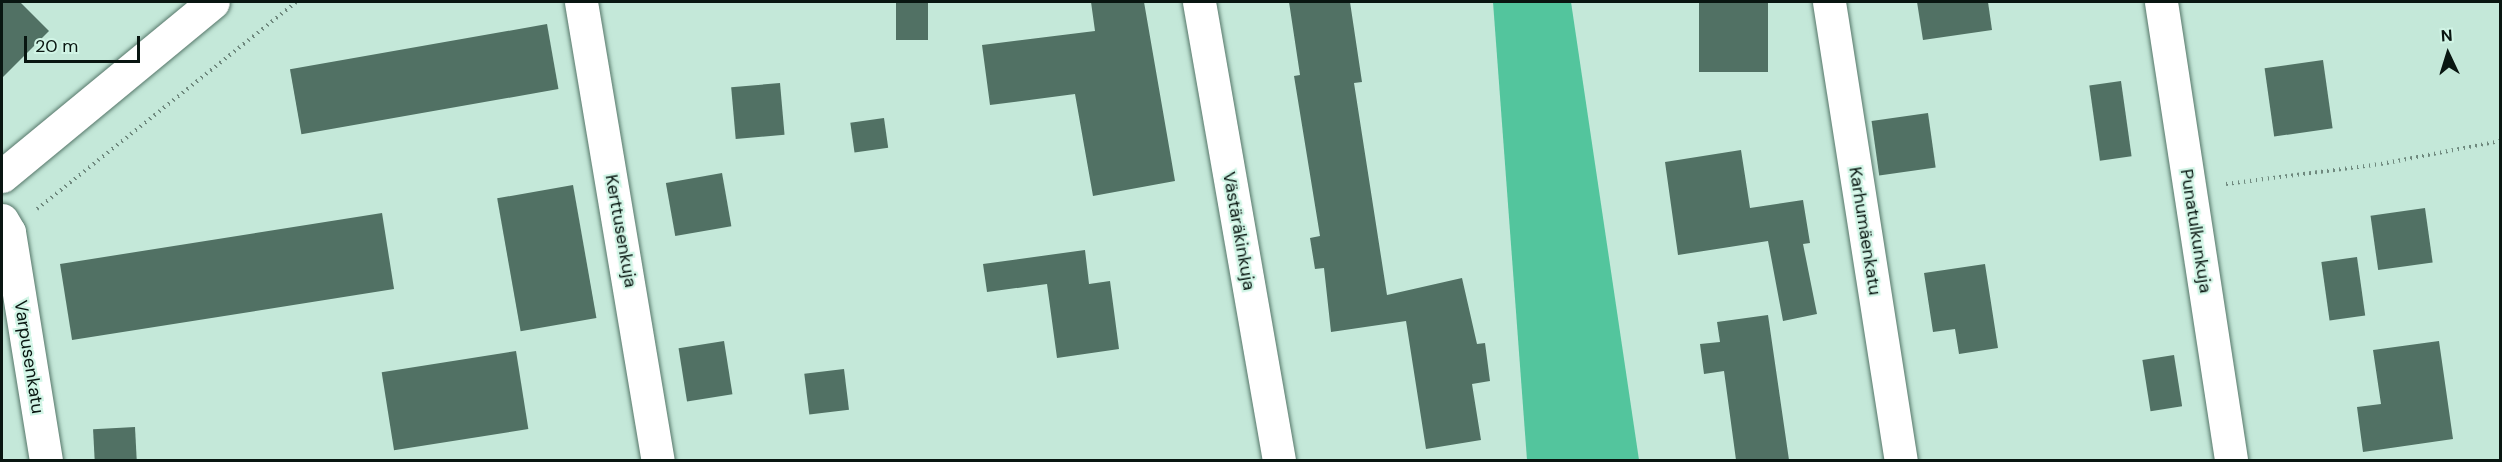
<!DOCTYPE html>
<meta charset="utf-8">
<style>
body{margin:0}
#map{position:relative;width:2502px;height:462px;overflow:hidden;background:#c4e8d9;font-family:"DM Sans",sans-serif}
div>[style]{position:absolute}
.forest>*{inset:0;background:#53c59d}
.building>*{inset:0;background:#517164;transform-origin:0 0}
.path>*{height:4px;margin-top:-2px;transform-origin:0;background:repeating-linear-gradient(90deg,#6f897e 0 1.5px,transparent 0 6px)}
.roads{filter:drop-shadow(0 0 2px #557669) drop-shadow(0 0 2px #557669)}
.minor>*{height:33px;margin:-16.5px;padding:0 16.5px;transform-origin:16.5px;border-radius:16.5px;background:#fff}
.tertiary>*{height:33px;margin:-16.5px;padding:0 16.5px;transform-origin:16.5px;border-radius:16.5px;background:#fff}
.secondary>*{height:33px;margin:-16.5px;padding:0 16.5px;transform-origin:16.5px;border-radius:16.5px;background:#fff}
span{translate:-50% -50%;white-space:nowrap;text-align:center;line-height:1.15;-webkit-text-stroke:4.5px #d1f5e6;paint-order:stroke}
.street-label{font-size:18px;color:#091611}
.frame{position:absolute;inset:0;border:3px solid #091611;pointer-events:none}
.north{position:absolute;left:2418px;top:24px;width:60px;height:60px;-webkit-text-stroke:4px #d1f5e6;paint-order:stroke;rotate:356deg;font-size:16px;font-weight:700;line-height:24px;text-align:center;color:#091611}
.north::after{content:'';display:block;margin:auto;width:21px;height:27px;background:#091611;clip-path:polygon(50% 0,100% 100%,50% 72%,0 100%)}
.scale{position:absolute;left:24px;top:36px;width:116px;height:27px;box-sizing:border-box;border:3px solid #091611;border-top:0;padding-left:8px;font-size:18px;line-height:21px;white-space:nowrap;color:#091611;-webkit-text-stroke:4px #d1f5e6;paint-order:stroke}
</style>
<div id="map">
<div class="forest">
<i style="clip-path:polygon(1493px 2px,1571px 2px,1639px 460px,1527px 460px)"></i>
</div>
<div class="building">
<i style="clip-path:polygon(2px 2px,20px 2px,49px 31px,2px 78px)"></i>
<i style="left:896px;top:2px;width:32px;height:38px"></i>
<i style="clip-path:polygon(1091px 2px,1144px 2px,1175px 181px,1093px 196px,1075px 94px,990px 105px,982px 45px,1095px 31px)"></i>
<i style="clip-path:polygon(1289px 2px,1350px 2px,1362px 82px,1354px 83px,1387px 295px,1462px 278px,1477px 344px,1485px 343px,1490px 381px,1472px 384px,1481px 440px,1426px 449px,1406px 321px,1331px 332px,1324px 268px,1315px 269px,1310px 238px,1320px 236px,1294px 76px,1300px 75px)"></i>
<i style="left:1699px;top:2px;width:69px;height:70px"></i>
<i style="clip-path:polygon(1917px 2px,1988px 2px,1992px 30px,1923px 40px)"></i>
<i style="left:547px;top:24px;width:66px;height:261px;rotate:80deg"></i>
<i style="left:2323px;top:60px;width:69px;height:59px;rotate:82deg"></i>
<i style="left:2121px;top:81px;width:76px;height:32px;rotate:82deg"></i>
<i style="left:780px;top:83px;width:52px;height:49px;rotate:85deg"></i>
<i style="left:1928px;top:113px;width:55px;height:57px;rotate:82deg"></i>
<i style="left:884px;top:118px;width:30px;height:34px;rotate:82deg"></i>
<i style="clip-path:polygon(1741px 150px,1750px 208px,1803px 200px,1810px 243px,1803px 244px,1817px 314px,1783px 321px,1768px 241px,1678px 255px,1665px 162px)"></i>
<i style="left:722px;top:173px;width:54px;height:57px;rotate:80deg"></i>
<i style="left:573px;top:185px;width:135px;height:77px;rotate:80deg"></i>
<i style="left:2425px;top:208px;width:55px;height:55px;rotate:82deg"></i>
<i style="left:382px;top:213px;width:77px;height:326px;rotate:81deg"></i>
<i style="clip-path:polygon(1085px 250px,1089px 284px,1110px 281px,1119px 349px,1057px 358px,1047px 284px,987px 292px,983px 264px)"></i>
<i style="left:2357px;top:257px;width:59px;height:36px;rotate:82deg"></i>
<i style="clip-path:polygon(1985px 264px,1998px 348px,1959px 354px,1955px 329px,1933px 332px,1924px 273px)"></i>
<i style="clip-path:polygon(1768px 315px,1789px 460px,1736px 460px,1724px 371px,1704px 374px,1700px 344px,1720px 342px,1717px 322px)"></i>
<i style="left:724px;top:341px;width:54px;height:46px;rotate:81deg"></i>
<i style="clip-path:polygon(2439px 341px,2453px 439px,2363px 452px,2357px 407px,2381px 404px,2373px 350px)"></i>
<i style="left:516px;top:351px;width:79px;height:136px;rotate:81deg"></i>
<i style="left:2174px;top:355px;width:52px;height:32px;rotate:81deg"></i>
<i style="left:844px;top:369px;width:41px;height:40px;rotate:83deg"></i>
<i style="left:135px;top:427px;width:33px;height:42px;rotate:87deg"></i>
</div>
<div class="path">
<i style="left:2226px;top:184px;width:156px;rotate:-7.4deg"></i>
<i style="left:2381px;top:164px;width:121px;rotate:-10.9deg"></i>
<i style="left:37px;top:209px;width:332px;rotate:-38.6deg"></i>
</div>
<div class="roads">
<div class="minor">
<i style="left:581px;top:2px;width:464px;rotate:80.5deg"></i>
<i style="left:1199px;top:2px;width:465px;rotate:80.1deg"></i>
<i style="left:2161px;top:2px;width:463px;rotate:81.3deg"></i>
<i style="left:2px;top:220px;width:14px;rotate:60deg"></i>
<i style="left:9px;top:232px;width:231px;rotate:80.8deg"></i>
</div>
<div class="tertiary">
<i style="left:1829px;top:2px;width:464px;rotate:81.1deg"></i>
</div>
<div class="secondary">
<i style="left:2px;top:176px;width:273px;rotate:-39.5deg"></i>
</div>
</div>
<div class="street-label">
<span style="left:621px;top:231px;rotate:80deg">Kerttusenkuja</span>
<span style="left:1239px;top:231px;rotate:80deg">Västäräkinkuja</span>
<span style="left:1865px;top:231px;rotate:81deg">Karhumäenkatu</span>
<span style="left:2196px;top:231px;rotate:81deg">Punatulkunkuja</span>
<span style="left:29px;top:357px;rotate:81deg">Varpusenkatu</span>
</div>
<div class="frame"></div>
<div class="north">N</div>
<div class="scale">20 m</div>
</div>
